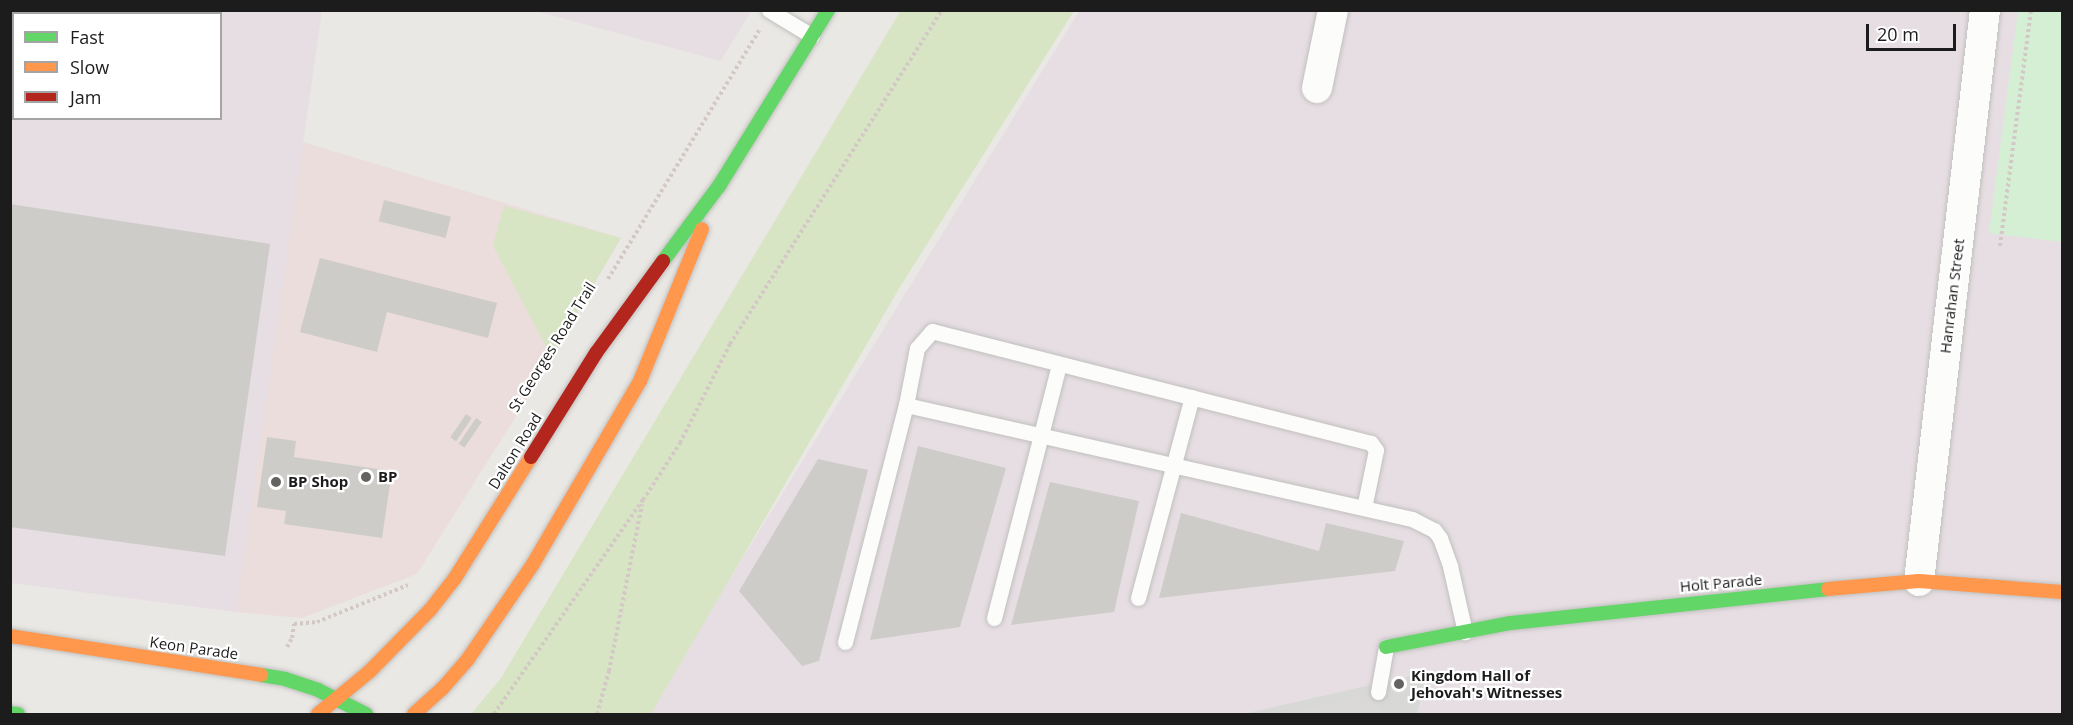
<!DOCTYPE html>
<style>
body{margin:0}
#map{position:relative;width:2073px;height:725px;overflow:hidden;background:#eae8e4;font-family:"Open Sans",sans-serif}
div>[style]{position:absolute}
.commercial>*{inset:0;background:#ebdddb}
.industrial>*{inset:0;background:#e7dee3}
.religious>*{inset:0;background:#d8d8d6}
.grass>*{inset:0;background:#d7e5c5}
.park>*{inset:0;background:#d4efd4}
.parking>*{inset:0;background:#dad9d8}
.building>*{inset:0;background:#ceccc9;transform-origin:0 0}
.path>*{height:4px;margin-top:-2px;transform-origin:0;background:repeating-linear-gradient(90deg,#d4c8c6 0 3px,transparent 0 6px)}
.roads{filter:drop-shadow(0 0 2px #c1c0bf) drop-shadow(0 0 2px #c1c0bf)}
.lane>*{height:15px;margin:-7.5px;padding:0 7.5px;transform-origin:7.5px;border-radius:7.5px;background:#fcfcfb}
.street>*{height:30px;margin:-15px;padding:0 15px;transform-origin:15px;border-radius:15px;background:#fcfcfb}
.fast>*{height:14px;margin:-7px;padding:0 7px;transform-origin:7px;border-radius:7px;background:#63d668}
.slow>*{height:14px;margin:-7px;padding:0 7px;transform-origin:7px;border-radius:7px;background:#ff974d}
.jam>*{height:14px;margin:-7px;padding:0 7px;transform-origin:7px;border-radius:7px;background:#b3261e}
.dots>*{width:16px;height:16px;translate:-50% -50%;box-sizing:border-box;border:3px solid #fff;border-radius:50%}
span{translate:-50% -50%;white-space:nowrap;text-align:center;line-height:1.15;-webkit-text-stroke:4.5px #fff;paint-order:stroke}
.street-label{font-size:15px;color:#1c1c1c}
.poi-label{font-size:15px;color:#1c1c1c;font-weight:700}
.left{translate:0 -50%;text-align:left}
.frame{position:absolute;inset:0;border:12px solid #1c1c1c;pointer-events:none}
.legend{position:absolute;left:12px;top:12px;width:210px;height:108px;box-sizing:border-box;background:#fff;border:2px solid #a4a4a4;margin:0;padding:8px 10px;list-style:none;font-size:18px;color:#1c1c1c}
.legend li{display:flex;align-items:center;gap:12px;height:30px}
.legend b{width:30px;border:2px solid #a4a4a4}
.scale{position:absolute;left:1866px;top:24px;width:90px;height:27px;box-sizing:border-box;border:3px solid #1c1c1c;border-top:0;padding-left:8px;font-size:18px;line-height:21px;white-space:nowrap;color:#1c1c1c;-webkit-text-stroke:4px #fff;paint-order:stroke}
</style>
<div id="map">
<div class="commercial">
<i style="clip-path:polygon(303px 142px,621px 238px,538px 381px,417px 574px,302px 618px,236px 612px)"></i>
</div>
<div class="industrial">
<i style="clip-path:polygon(evenodd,11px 11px,322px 11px,236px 612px,11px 583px,11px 11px,14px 14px,220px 14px,220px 118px,14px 118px,14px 14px)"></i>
<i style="clip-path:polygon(535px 11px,751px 10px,751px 11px,721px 61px)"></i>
<i style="clip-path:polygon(1079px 11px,2062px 11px,2062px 714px,1417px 714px,1428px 672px,1243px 714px,647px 714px)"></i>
</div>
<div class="religious">
<i style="clip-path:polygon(1428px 672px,1417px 714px,1243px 714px)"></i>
</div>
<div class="grass">
<i style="clip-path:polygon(901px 10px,1074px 11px,900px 287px,651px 714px,471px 714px,501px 678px)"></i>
<i style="clip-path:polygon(504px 206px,621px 238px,551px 356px,493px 246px)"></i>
</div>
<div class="park">
<i style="clip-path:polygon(2018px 11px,2062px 11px,2062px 242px,1989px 233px)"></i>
</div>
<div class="parking">
<i style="clip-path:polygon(1378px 692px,1383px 714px,1283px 714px)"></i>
</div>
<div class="building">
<i style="left:384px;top:200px;width:69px;height:22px;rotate:14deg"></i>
<i style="clip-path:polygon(10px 204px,270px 244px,225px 556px,10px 527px)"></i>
<i style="clip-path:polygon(320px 258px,497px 303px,488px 338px,387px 312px,377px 352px,300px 332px)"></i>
<i style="left:466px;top:414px;width:7px;height:28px;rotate:34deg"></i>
<i style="left:476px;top:418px;width:7px;height:31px;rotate:34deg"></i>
<i style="clip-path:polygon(267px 437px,296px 441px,294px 457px,392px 471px,382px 538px,284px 524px,286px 511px,257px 507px)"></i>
<i style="clip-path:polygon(918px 446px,1006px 468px,960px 627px,870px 640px)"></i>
<i style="clip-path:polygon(818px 459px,868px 470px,819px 661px,802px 666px,739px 591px)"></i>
<i style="clip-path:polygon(1050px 482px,1139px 501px,1114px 612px,1011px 625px)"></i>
<i style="clip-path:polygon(1181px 513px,1319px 551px,1326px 523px,1404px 541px,1395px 571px,1159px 598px)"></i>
</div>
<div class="path">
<i style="left:2000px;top:246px;width:238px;rotate:-82.5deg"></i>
<i style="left:608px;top:279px;width:293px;rotate:-58.7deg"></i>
<i style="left:287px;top:647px;width:10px;rotate:-61deg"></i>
<i style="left:292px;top:638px;width:14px;rotate:-82deg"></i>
<i style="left:294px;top:624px;width:23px;rotate:-5deg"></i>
<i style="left:317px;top:622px;width:98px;rotate:-22.1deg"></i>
<i style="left:494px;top:714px;width:261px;rotate:-55.2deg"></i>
<i style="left:643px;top:500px;width:68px;rotate:-57deg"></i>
<i style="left:680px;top:443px;width:111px;rotate:-63.2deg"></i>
<i style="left:730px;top:344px;width:396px;rotate:-57.6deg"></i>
<i style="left:597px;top:714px;width:45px;rotate:-74.4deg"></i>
<i style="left:609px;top:671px;width:170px;rotate:-78.8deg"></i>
</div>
<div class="roads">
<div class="lane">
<i style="left:769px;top:10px;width:50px;rotate:31.2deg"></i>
<i style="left:1364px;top:508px;width:59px;rotate:-78.3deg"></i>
<i style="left:1376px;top:450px;width:9px;rotate:-126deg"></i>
<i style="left:1371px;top:443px;width:453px;rotate:-165.7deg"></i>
<i style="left:932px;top:331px;width:23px;rotate:131deg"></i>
<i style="left:917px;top:348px;width:58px;rotate:100.9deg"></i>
<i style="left:906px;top:405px;width:519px;rotate:12.7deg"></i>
<i style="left:1412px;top:519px;width:25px;rotate:27deg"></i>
<i style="left:1434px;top:530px;width:10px;rotate:53deg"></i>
<i style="left:1440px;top:538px;width:30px;rotate:70deg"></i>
<i style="left:1450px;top:566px;width:68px;rotate:77.2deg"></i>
<i style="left:1138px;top:598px;width:208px;rotate:-75deg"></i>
<i style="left:994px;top:618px;width:262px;rotate:-75.6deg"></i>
<i style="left:845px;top:642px;width:245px;rotate:-75.6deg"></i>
<i style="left:1378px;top:692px;width:46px;rotate:-79.9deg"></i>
</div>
<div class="street">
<i style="left:1317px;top:88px;width:80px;rotate:-78.4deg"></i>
<i style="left:1919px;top:581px;width:575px;rotate:-83.41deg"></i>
</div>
<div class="fast">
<i style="left:663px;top:261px;width:94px;rotate:-53.3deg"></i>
<i style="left:719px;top:186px;width:207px;rotate:-58.2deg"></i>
<i style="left:1386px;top:647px;width:127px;rotate:-10.9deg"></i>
<i style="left:1511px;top:623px;width:319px;rotate:-6.1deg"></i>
<i style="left:261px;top:675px;width:24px;rotate:9deg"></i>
<i style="left:285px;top:679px;width:35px;rotate:18deg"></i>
<i style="left:318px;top:690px;width:54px;rotate:26.6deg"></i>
<i style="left:10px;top:713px;width:8px;rotate:7deg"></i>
</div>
<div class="slow">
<i style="left:1828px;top:589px;width:91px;rotate:-5deg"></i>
<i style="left:1919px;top:581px;width:143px;rotate:4.4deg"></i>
<i style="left:10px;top:636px;width:254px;rotate:8.8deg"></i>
<i style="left:318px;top:714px;width:67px;rotate:-39.6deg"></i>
<i style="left:370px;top:671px;width:86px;rotate:-45.5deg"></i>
<i style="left:430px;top:610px;width:41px;rotate:-52deg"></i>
<i style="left:455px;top:578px;width:143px;rotate:-57.9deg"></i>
<i style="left:414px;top:714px;width:38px;rotate:-42deg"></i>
<i style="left:442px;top:689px;width:40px;rotate:-49deg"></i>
<i style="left:468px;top:659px;width:115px;rotate:-55.6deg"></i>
<i style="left:533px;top:564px;width:212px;rotate:-59.7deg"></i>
<i style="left:640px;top:381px;width:164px;rotate:-67.8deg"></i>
</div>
<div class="jam">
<i style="left:531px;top:457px;width:123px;rotate:-58deg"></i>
<i style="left:596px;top:353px;width:114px;rotate:-53.9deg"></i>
</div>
</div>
<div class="dots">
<i style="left:366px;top:477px;background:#646362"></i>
<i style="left:276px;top:482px;background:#646362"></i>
<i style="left:1399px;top:684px;background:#646362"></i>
</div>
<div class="street-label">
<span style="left:1952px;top:296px;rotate:-83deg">Hanrahan Street</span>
<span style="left:552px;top:347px;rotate:-58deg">St Georges Road Trail</span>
<span style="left:515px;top:451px;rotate:-58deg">Dalton Road</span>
<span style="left:1721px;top:583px;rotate:-5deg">Holt Parade</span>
<span style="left:194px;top:648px;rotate:8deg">Keon Parade</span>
</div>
<div class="poi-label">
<span class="left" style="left:378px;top:477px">BP</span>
<span class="left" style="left:288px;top:482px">BP Shop</span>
<span class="left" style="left:1411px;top:684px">Kingdom Hall of<br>Jehovah's Witnesses</span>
</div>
<div class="frame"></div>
<ul class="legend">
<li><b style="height:8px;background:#63d668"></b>Fast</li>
<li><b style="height:8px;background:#ff974d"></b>Slow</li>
<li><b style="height:8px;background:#b3261e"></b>Jam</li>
</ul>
<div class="scale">20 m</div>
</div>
